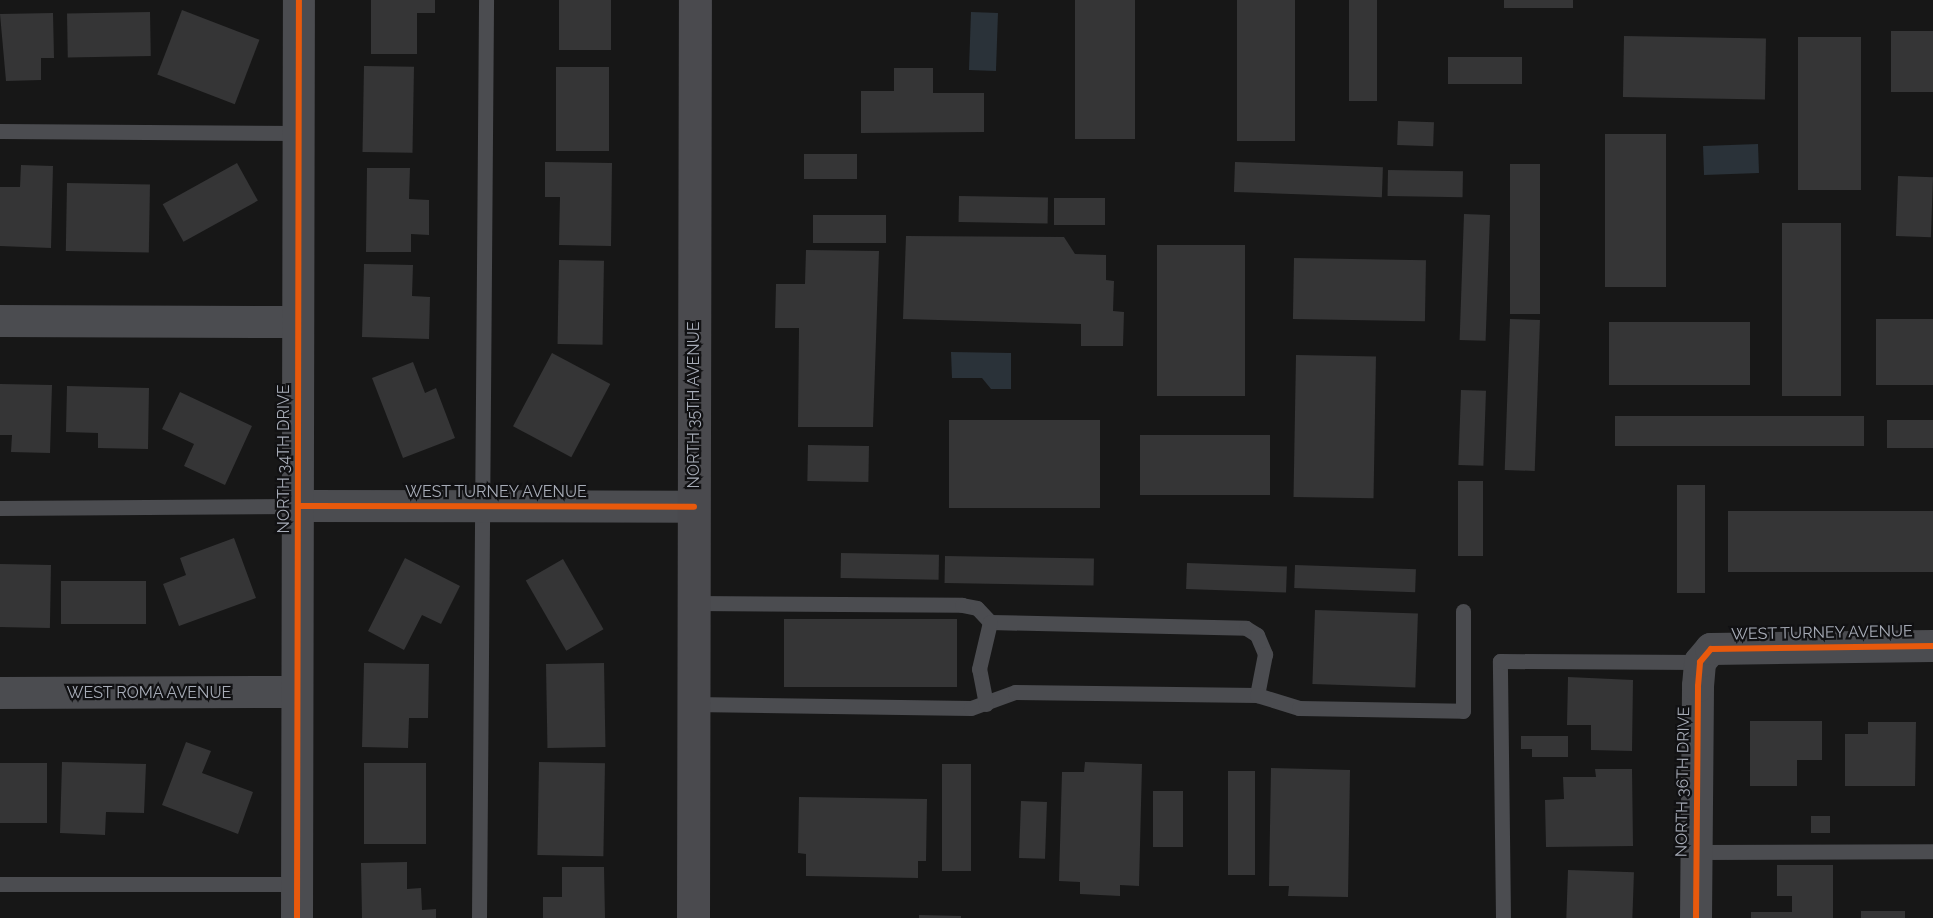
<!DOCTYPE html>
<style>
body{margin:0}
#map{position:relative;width:1933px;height:918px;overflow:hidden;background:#171717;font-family:Raleway,sans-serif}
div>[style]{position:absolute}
.water>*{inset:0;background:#2a3239;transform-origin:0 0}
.building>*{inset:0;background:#353536;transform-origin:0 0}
.lane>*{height:15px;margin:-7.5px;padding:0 7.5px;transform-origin:7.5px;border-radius:7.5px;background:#4b4c50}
.street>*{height:32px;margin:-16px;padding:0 16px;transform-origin:16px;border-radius:16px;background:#4b4c50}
.secondary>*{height:33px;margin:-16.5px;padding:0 16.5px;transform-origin:16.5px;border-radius:16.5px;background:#4a4a4e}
.cycleway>*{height:6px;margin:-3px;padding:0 3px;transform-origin:3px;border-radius:3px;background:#e8590c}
span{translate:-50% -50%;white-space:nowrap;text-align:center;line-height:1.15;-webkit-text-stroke:4.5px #111113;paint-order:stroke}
.street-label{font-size:16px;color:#a8adb8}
</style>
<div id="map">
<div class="water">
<i style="left:971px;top:12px;width:27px;height:58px;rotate:2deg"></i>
<i style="left:1758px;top:144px;width:29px;height:55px;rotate:88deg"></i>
<i style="clip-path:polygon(951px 352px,1011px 353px,1011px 389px,991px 389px,982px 378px,952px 378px)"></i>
</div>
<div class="building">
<i style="clip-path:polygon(371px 0,435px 0,435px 13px,417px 13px,417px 54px,371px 54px)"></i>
<i style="left:559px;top:0;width:52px;height:50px"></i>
<i style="left:1075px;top:0;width:60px;height:139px"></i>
<i style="left:1237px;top:0;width:58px;height:141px"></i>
<i style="left:1349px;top:0;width:28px;height:101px"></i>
<i style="left:1504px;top:0;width:69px;height:8px"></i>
<i style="left:182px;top:10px;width:83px;height:69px;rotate:21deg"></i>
<i style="left:150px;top:12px;width:44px;height:83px;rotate:89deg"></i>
<i style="clip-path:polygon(53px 13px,54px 58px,41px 58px,41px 80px,6px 81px,0 14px)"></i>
<i style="left:1891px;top:31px;width:42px;height:61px"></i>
<i style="left:1624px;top:36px;width:142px;height:61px;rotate:1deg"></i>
<i style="left:1798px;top:37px;width:63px;height:153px"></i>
<i style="left:1448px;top:57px;width:74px;height:27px"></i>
<i style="left:364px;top:66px;width:50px;height:86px;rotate:1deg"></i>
<i style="left:609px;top:67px;width:84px;height:53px;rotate:90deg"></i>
<i style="clip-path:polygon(894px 68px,933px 68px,933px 93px,984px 93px,984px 132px,861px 133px,861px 91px,894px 91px)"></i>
<i style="left:1398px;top:121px;width:36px;height:24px;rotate:2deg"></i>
<i style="left:1666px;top:134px;width:153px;height:61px;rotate:90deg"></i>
<i style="left:804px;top:154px;width:53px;height:25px"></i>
<i style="clip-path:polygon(545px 162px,612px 163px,611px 246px,559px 245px,560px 197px,545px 197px)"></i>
<i style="left:1235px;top:162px;width:148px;height:30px;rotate:2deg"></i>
<i style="left:237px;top:163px;width:43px;height:85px;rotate:61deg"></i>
<i style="left:1510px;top:164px;width:30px;height:150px"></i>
<i style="clip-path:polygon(21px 165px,53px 166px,51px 248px,0 246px,0 187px,20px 187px)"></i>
<i style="clip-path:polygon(367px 168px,410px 168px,409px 199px,429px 200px,429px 235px,411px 234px,411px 252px,366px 252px)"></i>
<i style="left:1388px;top:170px;width:75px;height:26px;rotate:1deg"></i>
<i style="left:1898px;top:176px;width:35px;height:60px;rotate:2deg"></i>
<i style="left:67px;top:183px;width:83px;height:68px;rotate:1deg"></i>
<i style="left:959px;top:196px;width:89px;height:26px;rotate:1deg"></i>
<i style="left:1054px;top:198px;width:51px;height:27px"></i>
<i style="left:1464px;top:214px;width:26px;height:126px;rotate:2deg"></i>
<i style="left:813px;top:215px;width:73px;height:28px"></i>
<i style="left:1782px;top:223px;width:59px;height:173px"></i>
<i style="clip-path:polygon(906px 236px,1064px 237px,1075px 254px,1106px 255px,1106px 280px,1114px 281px,1113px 311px,1124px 312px,1123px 346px,1081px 346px,1081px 324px,903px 319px)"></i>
<i style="left:1157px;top:245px;width:88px;height:151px"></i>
<i style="clip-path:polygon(806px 250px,879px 251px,873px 427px,798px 427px,799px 328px,775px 328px,776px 284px,805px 284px)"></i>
<i style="left:1294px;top:258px;width:132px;height:61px;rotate:1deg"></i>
<i style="left:559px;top:260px;width:45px;height:84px;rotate:1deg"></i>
<i style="clip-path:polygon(364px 264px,413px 265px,412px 296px,430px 297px,429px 339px,362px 337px)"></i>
<i style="left:1510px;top:319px;width:30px;height:151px;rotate:2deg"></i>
<i style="left:1933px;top:319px;width:66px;height:57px;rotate:90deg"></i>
<i style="left:1609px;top:322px;width:141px;height:63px"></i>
<i style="left:552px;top:353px;width:66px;height:83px;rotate:28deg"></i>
<i style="left:1296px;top:355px;width:80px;height:142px;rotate:1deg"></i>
<i style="clip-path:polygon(413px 362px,425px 393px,436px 388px,455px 438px,403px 458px,372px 378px)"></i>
<i style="clip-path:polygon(0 384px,52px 385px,50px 453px,11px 452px,12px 435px,0 435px)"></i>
<i style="clip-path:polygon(67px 386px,149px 388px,148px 449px,98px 448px,98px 433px,66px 432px)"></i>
<i style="left:1461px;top:390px;width:25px;height:75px;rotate:2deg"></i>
<i style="clip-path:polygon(180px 392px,252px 426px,225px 485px,184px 466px,194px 444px,162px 429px)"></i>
<i style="left:1615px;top:416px;width:249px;height:30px"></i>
<i style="left:949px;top:420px;width:151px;height:88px"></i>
<i style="left:1887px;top:420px;width:46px;height:28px"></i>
<i style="left:1140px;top:435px;width:130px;height:60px"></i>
<i style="left:808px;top:445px;width:61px;height:36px;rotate:1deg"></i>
<i style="left:1458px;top:481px;width:25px;height:75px"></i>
<i style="left:1677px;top:485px;width:28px;height:108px"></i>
<i style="left:1728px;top:511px;width:205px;height:61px"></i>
<i style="clip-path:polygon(234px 538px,256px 598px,179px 626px,163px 584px,186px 575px,180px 558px)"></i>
<i style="left:841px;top:553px;width:98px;height:25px;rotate:1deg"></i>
<i style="left:945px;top:556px;width:149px;height:27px;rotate:1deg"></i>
<i style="clip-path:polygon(405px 558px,460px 586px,441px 624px,422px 615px,404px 650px,368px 631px)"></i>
<i style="left:563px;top:559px;width:81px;height:43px;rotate:60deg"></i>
<i style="left:1187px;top:563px;width:100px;height:26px;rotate:2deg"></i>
<i style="left:0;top:564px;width:51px;height:63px;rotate:1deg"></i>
<i style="left:1295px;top:565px;width:121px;height:23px;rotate:2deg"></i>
<i style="left:146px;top:581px;width:43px;height:85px;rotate:90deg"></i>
<i style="left:1315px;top:610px;width:103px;height:74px;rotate:2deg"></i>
<i style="left:957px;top:619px;width:68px;height:173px;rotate:90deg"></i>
<i style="clip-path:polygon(364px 663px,429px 664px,428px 718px,409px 718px,408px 748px,362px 747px)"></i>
<i style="left:604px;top:663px;width:84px;height:58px;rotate:89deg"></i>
<i style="clip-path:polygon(1568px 677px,1633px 680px,1632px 751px,1591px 750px,1591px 725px,1567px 725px)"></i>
<i style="clip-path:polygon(1750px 721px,1822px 721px,1822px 760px,1797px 760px,1797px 786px,1750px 786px)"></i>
<i style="clip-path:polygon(1868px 722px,1916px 722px,1915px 786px,1845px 786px,1845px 734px,1868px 734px)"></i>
<i style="clip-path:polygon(1521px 736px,1568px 736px,1568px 757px,1532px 757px,1532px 749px,1521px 749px)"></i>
<i style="clip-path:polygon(186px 742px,211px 751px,202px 773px,253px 792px,238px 834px,162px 805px)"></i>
<i style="clip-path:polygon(62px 762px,146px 764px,144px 813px,106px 812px,105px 835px,60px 833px)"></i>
<i style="left:539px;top:762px;width:66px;height:93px;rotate:1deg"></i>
<i style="clip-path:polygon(1085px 762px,1142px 764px,1139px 886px,1120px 885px,1120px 896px,1080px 894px,1080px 882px,1059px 881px,1062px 772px,1084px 772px)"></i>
<i style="left:0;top:763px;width:47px;height:60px"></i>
<i style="left:364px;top:763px;width:62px;height:81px"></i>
<i style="left:942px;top:764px;width:29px;height:107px"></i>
<i style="clip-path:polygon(1271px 768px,1350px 770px,1348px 897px,1288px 896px,1289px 886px,1269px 886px)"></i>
<i style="clip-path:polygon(1595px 769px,1632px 769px,1633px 846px,1546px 847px,1545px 800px,1564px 799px,1563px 777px,1596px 777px)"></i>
<i style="left:1228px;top:771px;width:27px;height:104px"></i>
<i style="left:1153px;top:791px;width:30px;height:56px"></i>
<i style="clip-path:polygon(799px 797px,927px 799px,926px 861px,918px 861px,918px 878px,806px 876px,806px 854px,798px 853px)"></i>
<i style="left:1021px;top:801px;width:26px;height:57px;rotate:2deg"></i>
<i style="left:1811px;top:816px;width:19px;height:17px"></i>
<i style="clip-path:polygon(407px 862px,407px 889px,421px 888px,422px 910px,436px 909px,436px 918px,362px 918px,361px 863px)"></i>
<i style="clip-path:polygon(1777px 865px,1833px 865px,1833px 918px,1751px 918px,1751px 912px,1792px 912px,1792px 896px,1777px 896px)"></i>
<i style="clip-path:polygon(562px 867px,604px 867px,605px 918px,543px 918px,543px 897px,562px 897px)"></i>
<i style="left:1568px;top:870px;width:66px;height:48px;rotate:2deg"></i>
<i style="left:1861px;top:911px;width:44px;height:7px"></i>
<i style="clip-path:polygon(919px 915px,961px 916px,961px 918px,919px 918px)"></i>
</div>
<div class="lane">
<i style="left:0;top:131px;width:299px;rotate:0.4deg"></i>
<i style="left:0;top:508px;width:298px;rotate:-0.4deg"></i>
<i style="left:694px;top:603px;width:268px;rotate:0.4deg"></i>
<i style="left:962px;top:605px;width:15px;rotate:11deg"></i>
<i style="left:977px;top:608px;width:19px;rotate:47deg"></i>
<i style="left:990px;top:622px;width:256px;rotate:1.3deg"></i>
<i style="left:1246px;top:628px;width:13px;rotate:32deg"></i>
<i style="left:1257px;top:635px;width:21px;rotate:67deg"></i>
<i style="left:1265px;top:654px;width:42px;rotate:101deg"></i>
<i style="left:693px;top:704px;width:278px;rotate:0.8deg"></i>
<i style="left:971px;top:708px;width:47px;rotate:-20deg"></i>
<i style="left:1015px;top:692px;width:242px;rotate:0.7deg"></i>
<i style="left:1257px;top:695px;width:44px;rotate:17.2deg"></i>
<i style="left:1299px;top:708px;width:164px;rotate:1deg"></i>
<i style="left:1463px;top:711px;width:100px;rotate:-90deg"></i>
<i style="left:986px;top:704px;width:36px;rotate:-101deg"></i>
<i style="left:979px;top:669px;width:48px;rotate:-76.8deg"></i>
<i style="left:1696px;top:852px;width:237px;rotate:-0.2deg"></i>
<i style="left:0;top:884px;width:297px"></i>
<i style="left:479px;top:918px;width:918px;rotate:-89.56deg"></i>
<i style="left:1503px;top:918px;width:257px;rotate:-90.7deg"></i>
<i style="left:1500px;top:661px;width:200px;rotate:0.3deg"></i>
</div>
<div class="street">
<i style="left:0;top:321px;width:298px;rotate:0.2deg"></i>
<i style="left:298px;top:506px;width:396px;rotate:0.1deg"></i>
<i style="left:0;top:693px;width:297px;rotate:-0.2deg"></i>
<i style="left:297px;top:918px;width:918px;rotate:-89.88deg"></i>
<i style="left:1696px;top:918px;width:232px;rotate:-89.5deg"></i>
<i style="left:1698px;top:686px;width:24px;rotate:-85deg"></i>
<i style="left:1700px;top:662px;width:17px;rotate:-50deg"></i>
<i style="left:1711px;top:649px;width:222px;rotate:-0.8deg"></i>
</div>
<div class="secondary">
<i style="left:693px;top:918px;width:918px;rotate:-89.88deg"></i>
</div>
<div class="cycleway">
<i style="left:298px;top:506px;width:396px;rotate:0.1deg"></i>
<i style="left:297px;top:918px;width:918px;rotate:-89.88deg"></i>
<i style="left:1696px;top:918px;width:232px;rotate:-89.5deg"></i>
<i style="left:1698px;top:686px;width:24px;rotate:-85deg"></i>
<i style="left:1700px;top:662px;width:17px;rotate:-50deg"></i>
<i style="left:1711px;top:649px;width:222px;rotate:-0.8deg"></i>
</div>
<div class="street-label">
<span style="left:694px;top:405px;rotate:-90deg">NORTH 35TH AVENUE</span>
<span style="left:284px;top:459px;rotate:-90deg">NORTH 34TH DRIVE</span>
<span style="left:496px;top:492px">WEST TURNEY AVENUE</span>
<span style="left:1822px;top:633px;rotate:-1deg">WEST TURNEY AVENUE</span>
<span style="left:149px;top:693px">WEST ROMA AVENUE</span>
<span style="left:1683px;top:782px;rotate:-89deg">NORTH 36TH DRIVE</span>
</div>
</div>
